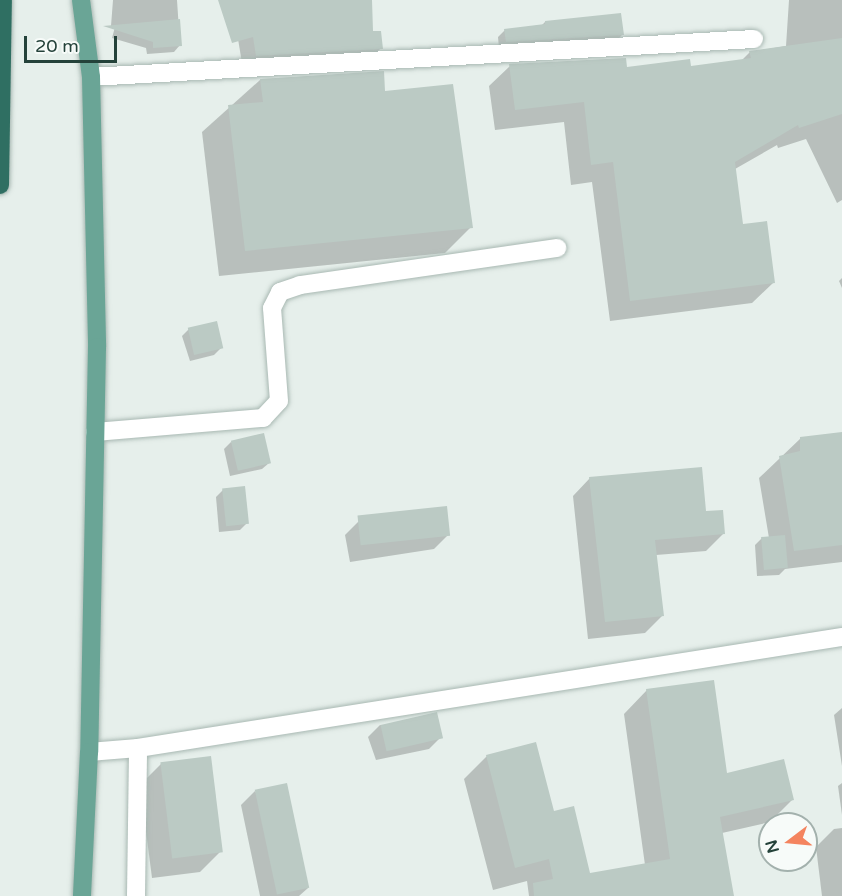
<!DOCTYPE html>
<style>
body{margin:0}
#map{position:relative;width:842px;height:896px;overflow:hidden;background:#e6efeb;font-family:"Varela Round",sans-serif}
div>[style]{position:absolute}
.shadow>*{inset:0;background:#0003}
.building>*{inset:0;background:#bbcac4;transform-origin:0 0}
.roads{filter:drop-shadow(0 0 2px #a8b8b2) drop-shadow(0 0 2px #a8b8b2)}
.minor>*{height:18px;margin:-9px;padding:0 9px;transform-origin:9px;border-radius:9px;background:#fff}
.major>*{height:18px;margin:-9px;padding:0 9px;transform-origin:9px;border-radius:9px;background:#6aa596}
.highway>*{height:18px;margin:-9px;padding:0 9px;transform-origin:9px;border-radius:9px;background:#2f6f62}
span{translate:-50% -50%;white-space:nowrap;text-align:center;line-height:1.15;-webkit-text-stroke:5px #f7fbf9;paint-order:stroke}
.north{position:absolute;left:758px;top:812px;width:60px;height:60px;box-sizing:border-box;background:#f7fbf9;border:2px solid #a3b1ad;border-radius:50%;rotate:254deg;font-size:16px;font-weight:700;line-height:24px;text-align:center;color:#24423a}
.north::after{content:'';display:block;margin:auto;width:21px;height:27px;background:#f4845f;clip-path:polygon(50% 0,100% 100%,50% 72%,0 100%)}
.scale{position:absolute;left:24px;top:36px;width:93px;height:27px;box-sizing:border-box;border:3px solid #24423a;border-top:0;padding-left:8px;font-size:18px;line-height:21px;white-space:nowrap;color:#24423a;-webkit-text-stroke:4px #f7fbf9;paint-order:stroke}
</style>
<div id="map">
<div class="shadow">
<i style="clip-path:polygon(113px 0,177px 0,180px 45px,174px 52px,147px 54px,146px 48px,112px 38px,115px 27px,111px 26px)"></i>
<i style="clip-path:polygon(789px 0,842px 0,842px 200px,837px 203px,806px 139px,778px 148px,777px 145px,735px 169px,742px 225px,773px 283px,752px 303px,610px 321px,592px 182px,571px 185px,564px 122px,495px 130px,489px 86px,510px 66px,690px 68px,742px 60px,750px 52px,786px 46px)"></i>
<i style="clip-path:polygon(545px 22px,622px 35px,615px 42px,499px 48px,498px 37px,505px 30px,542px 25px)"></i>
<i style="clip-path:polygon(237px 33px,381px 48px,368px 62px,243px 69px)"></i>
<i style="clip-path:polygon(260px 80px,384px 92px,471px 227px,445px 253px,219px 276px,202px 132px)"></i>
<i style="clip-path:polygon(842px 278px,842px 288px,839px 281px)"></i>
<i style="clip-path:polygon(189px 329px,221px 348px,214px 355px,190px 361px,182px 336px)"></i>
<i style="clip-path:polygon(801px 438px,842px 438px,842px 562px,785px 569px,779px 575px,757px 576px,755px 545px,762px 538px,769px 538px,759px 478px)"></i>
<i style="clip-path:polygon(231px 442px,269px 463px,262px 469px,230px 476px,224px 449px)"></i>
<i style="clip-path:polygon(590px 478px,705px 513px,723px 534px,706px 551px,656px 555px,663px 615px,645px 633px,588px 639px,573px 496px)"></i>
<i style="clip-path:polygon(223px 490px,247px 523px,240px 530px,219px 532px,216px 497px)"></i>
<i style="clip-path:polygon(359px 521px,448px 535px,434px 549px,350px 562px,345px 535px)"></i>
<i style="clip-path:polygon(647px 690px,726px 775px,793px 799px,770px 822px,722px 833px,733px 896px,529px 896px,527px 881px,493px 890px,464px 779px,487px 756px,553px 813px,589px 874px,645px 865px,624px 714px)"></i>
<i style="clip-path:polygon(842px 708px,842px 766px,834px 715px)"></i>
<i style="clip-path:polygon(380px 725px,441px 737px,429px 749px,376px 760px,368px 737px)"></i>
<i style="clip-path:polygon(161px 764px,221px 851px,200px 872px,152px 878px,140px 785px)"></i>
<i style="clip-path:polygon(842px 783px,842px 815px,838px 786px)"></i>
<i style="clip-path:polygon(255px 791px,308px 888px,299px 896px,260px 896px,241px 805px)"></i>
<i style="clip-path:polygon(842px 828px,842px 896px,822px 896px,816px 847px,834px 829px)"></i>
</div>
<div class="building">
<i style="clip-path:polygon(218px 0,372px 0,373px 31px,381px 31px,383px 49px,256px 56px,253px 37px,232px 43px)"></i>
<i style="clip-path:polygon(621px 13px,624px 35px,506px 42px,504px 29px,545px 24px,545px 21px)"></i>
<i style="clip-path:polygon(180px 19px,182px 46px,153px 48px,153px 42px,103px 26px)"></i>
<i style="clip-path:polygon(842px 38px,842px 114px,799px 128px,798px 125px,735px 162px,743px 224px,767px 221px,775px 283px,630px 301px,613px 162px,591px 165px,584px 102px,515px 110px,509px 64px,626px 58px,627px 67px,690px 59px,691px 66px,751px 58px,749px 51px)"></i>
<i style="clip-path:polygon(384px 71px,385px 91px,453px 84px,473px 228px,245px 251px,228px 105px,263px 102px,260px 79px)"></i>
<i style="left:217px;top:321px;width:28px;height:30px;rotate:77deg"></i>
<i style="clip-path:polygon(842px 432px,842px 545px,794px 551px,779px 456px,800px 451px,800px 437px)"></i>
<i style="left:264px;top:433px;width:31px;height:34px;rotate:77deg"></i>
<i style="clip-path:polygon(702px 467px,706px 511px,723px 510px,725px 534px,655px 540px,664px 616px,605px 622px,589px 477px)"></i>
<i style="left:245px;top:486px;width:38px;height:23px;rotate:84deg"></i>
<i style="left:447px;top:506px;width:30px;height:90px;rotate:84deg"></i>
<i style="left:785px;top:535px;width:33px;height:24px;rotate:85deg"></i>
<i style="clip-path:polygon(714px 680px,727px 773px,784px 759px,794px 800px,720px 817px,734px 896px,534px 896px,533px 883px,553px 879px,549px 859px,515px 868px,486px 755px,536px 742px,554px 811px,574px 806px,590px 873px,670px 859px,646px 689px)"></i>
<i style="left:437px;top:712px;width:27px;height:58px;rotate:77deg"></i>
<i style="left:211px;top:756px;width:97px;height:51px;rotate:83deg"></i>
<i style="left:287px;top:783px;width:107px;height:33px;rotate:78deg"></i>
</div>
<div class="roads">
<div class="minor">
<i style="left:91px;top:77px;width:664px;rotate:-3.28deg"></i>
<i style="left:95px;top:432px;width:169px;rotate:-4.8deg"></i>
<i style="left:263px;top:418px;width:23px;rotate:-47deg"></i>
<i style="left:279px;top:401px;width:93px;rotate:-94.3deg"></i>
<i style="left:272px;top:308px;width:18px;rotate:-63deg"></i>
<i style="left:280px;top:292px;width:21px;rotate:-19deg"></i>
<i style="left:300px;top:285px;width:260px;rotate:-8.2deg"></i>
<i style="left:89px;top:752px;width:49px;rotate:-4.7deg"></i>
<i style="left:138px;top:748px;width:713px;rotate:-8.96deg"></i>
<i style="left:136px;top:896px;width:148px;rotate:-89.2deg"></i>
</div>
<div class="major">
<i style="left:81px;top:0;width:78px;rotate:82.6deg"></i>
<i style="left:91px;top:77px;width:270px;rotate:88.7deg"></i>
<i style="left:97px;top:347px;width:405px;rotate:91.1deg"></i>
<i style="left:89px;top:752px;width:144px;rotate:92.8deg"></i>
</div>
<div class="highway">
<i style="left:0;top:185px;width:185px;rotate:-89.1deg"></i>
</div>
</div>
<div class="north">N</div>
<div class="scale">20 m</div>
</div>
